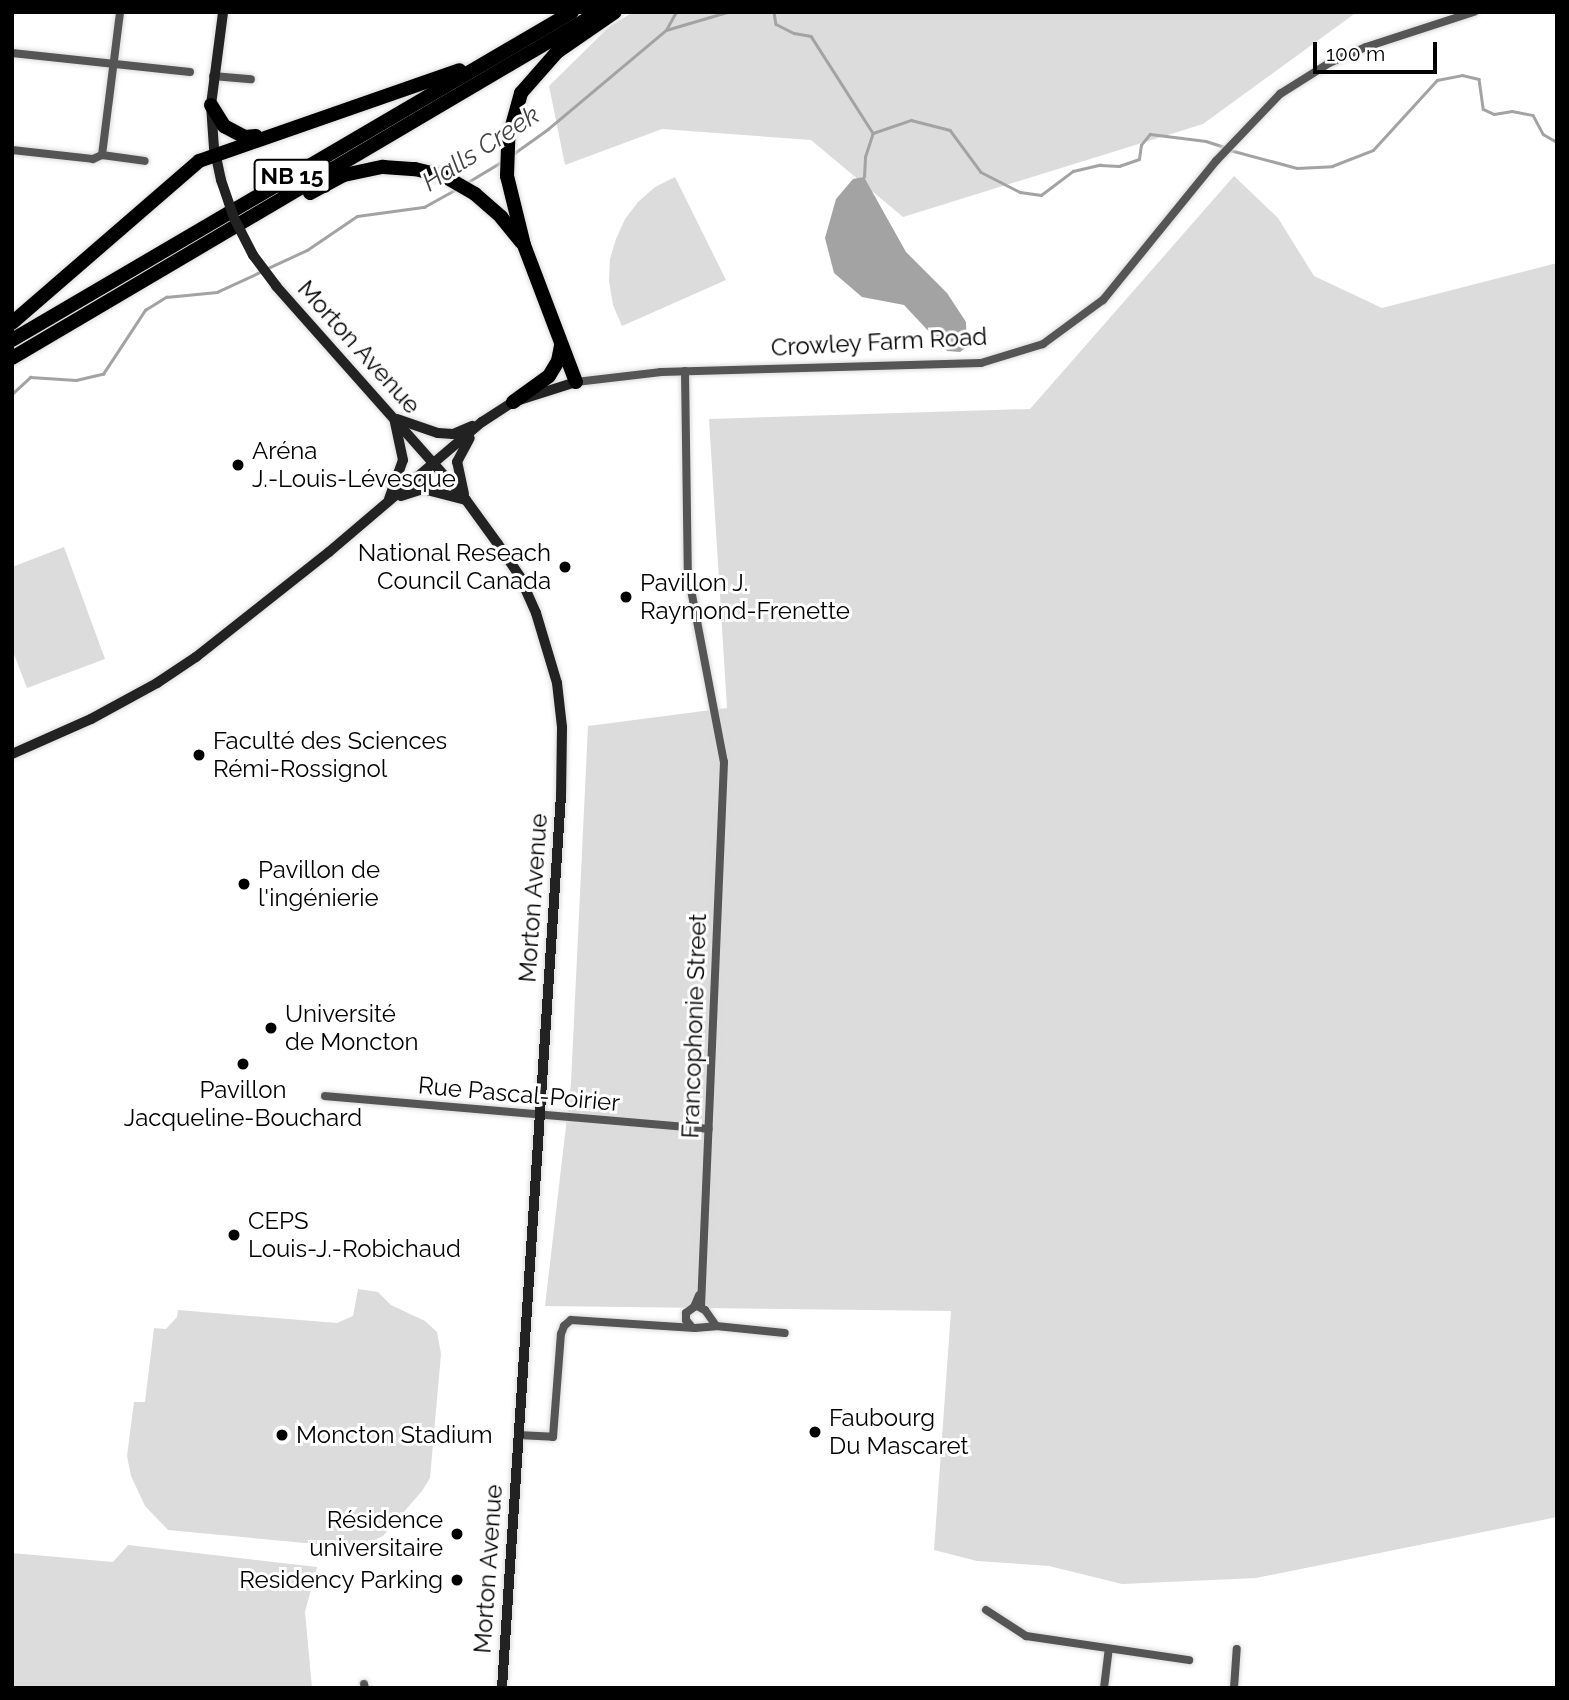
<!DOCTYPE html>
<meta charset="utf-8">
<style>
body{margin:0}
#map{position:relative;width:1569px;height:1700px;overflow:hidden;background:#fff;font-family:Raleway,sans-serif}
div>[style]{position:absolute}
.green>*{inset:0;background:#dcdcdc}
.water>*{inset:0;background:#a3a3a3}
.stream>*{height:2.5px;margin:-1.25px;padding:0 1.25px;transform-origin:1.25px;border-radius:1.25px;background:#a3a3a3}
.roads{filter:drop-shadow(0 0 2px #dbdbdb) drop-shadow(0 0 2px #dbdbdb)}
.street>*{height:8px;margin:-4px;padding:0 4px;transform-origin:4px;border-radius:4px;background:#555}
.secondary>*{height:10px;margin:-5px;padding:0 5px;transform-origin:5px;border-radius:5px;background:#222}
.highway>*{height:14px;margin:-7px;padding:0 7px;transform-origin:7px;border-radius:7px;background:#000}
.secondary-bridge>*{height:10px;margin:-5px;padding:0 5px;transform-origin:5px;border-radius:5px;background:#222}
.dots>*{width:19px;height:19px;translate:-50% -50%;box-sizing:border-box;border:4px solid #fff;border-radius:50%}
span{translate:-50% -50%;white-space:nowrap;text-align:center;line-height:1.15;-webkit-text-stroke:6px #fff;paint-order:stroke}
.shield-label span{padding:2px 5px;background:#fff;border:2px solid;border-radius:5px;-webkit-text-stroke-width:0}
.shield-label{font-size:23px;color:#000;font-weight:700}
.street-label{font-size:24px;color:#000}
.poi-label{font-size:24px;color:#000}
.left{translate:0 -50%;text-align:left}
.right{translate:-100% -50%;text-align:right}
.water-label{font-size:26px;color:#444;font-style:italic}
.frame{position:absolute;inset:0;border:14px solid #000;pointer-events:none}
.scale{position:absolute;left:1313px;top:42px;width:124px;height:32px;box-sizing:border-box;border:4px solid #000;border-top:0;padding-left:9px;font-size:21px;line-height:24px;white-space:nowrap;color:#000;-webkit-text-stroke:5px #fff;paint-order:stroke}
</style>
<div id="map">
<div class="green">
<i style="clip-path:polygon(633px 12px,1357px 12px,1203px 124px,903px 217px,811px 140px,662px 129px,565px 165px,549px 86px,609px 27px)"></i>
<i style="clip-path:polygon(1234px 176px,1278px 218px,1314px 276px,1382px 308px,1557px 263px,1557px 1517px,1256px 1578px,1122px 1584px,1049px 1566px,977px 1561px,934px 1550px,951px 1311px,545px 1306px,571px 1083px,588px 726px,727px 708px,709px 419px,1030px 409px)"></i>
<i style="clip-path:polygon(675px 177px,726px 280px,622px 326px,613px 305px,609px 281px,610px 259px,616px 239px,625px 219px,638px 202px,655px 187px)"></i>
<i style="clip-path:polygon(64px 547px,105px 659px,27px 688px,12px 649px,12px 567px)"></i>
<i style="clip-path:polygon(358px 1289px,378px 1292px,391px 1305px,425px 1321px,437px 1332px,441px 1354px,430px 1478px,422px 1491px,383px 1536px,358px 1548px,168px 1530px,145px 1506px,131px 1476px,127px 1456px,134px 1402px,145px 1402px,154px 1328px,166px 1329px,177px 1317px,178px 1310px,337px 1323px,353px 1316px)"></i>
<i style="clip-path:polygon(128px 1545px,317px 1567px,305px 1612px,312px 1688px,12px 1688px,12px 1553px,113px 1562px)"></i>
</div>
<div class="water">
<i style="clip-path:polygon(864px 177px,906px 252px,947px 293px,966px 322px,967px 347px,960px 352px,947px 351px,904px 305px,862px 297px,834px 273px,825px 238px,836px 199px,853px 179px)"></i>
</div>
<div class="stream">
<i style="left:774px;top:12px;width:12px;rotate:81deg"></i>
<i style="left:776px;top:24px;width:20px;rotate:27deg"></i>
<i style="left:794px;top:33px;width:17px;rotate:10deg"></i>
<i style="left:811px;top:36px;width:115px;rotate:57.4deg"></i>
<i style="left:666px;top:30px;width:64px;rotate:-16.4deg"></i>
<i style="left:873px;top:133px;width:40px;rotate:-18.9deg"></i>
<i style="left:911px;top:120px;width:40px;rotate:14.4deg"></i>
<i style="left:950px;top:130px;width:52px;rotate:53.6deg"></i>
<i style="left:981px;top:172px;width:44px;rotate:27.1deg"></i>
<i style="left:1020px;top:192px;width:21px;rotate:8deg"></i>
<i style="left:1041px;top:195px;width:40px;rotate:-37deg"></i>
<i style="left:1073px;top:171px;width:28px;rotate:-13deg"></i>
<i style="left:1100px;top:165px;width:19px;rotate:3deg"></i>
<i style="left:1119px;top:166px;width:21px;rotate:-19deg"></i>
<i style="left:1139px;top:159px;width:14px;rotate:-82deg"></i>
<i style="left:1141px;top:145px;width:14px;rotate:-51deg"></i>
<i style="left:1150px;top:134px;width:56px;rotate:7.1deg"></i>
<i style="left:1206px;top:141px;width:19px;rotate:18deg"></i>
<i style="left:1230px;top:150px;width:69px;rotate:15deg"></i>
<i style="left:1297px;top:168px;width:35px;rotate:-3deg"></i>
<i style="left:1332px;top:166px;width:44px;rotate:-21.3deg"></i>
<i style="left:1373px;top:150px;width:95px;rotate:-47.6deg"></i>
<i style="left:1437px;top:80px;width:25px;rotate:-11deg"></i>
<i style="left:1462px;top:75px;width:17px;rotate:13deg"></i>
<i style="left:1479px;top:79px;width:30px;rotate:82deg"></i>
<i style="left:1483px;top:109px;width:12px;rotate:24deg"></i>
<i style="left:1494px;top:114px;width:18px;rotate:-9deg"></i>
<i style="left:1512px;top:111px;width:21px;rotate:11deg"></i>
<i style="left:1533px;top:115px;width:21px;rotate:62deg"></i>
<i style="left:1543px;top:134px;width:16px;rotate:30deg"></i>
<i style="left:513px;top:154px;width:43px;rotate:-35.5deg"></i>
<i style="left:548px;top:129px;width:154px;rotate:-40deg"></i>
<i style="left:666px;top:30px;width:21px;rotate:-61deg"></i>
<i style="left:864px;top:177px;width:20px;rotate:-87deg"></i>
<i style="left:865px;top:157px;width:25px;rotate:-72deg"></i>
<i style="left:468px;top:182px;width:39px;rotate:-31deg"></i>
<i style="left:266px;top:269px;width:45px;rotate:-24.9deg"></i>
<i style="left:307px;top:250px;width:60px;rotate:-34.2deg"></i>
<i style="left:357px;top:216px;width:68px;rotate:-7.7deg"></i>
<i style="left:424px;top:207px;width:37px;rotate:-29deg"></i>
<i style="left:12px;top:394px;width:25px;rotate:-43deg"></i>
<i style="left:30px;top:377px;width:46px;rotate:3.7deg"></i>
<i style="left:76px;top:380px;width:28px;rotate:-13deg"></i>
<i style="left:103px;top:374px;width:77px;rotate:-56.7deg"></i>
<i style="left:145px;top:310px;width:25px;rotate:-32deg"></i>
<i style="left:166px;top:297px;width:51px;rotate:-5.6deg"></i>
<i style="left:217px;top:292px;width:47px;rotate:-24.9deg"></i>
</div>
<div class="roads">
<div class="street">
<i style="left:12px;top:53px;width:179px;rotate:6.1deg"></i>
<i style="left:213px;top:76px;width:38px;rotate:5deg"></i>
<i style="left:12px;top:150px;width:81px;rotate:6.3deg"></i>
<i style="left:93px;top:159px;width:10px;rotate:-24deg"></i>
<i style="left:102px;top:155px;width:43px;rotate:7.9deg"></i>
<i style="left:102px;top:155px;width:144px;rotate:-82.8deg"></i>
<i style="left:685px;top:371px;width:203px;rotate:89.2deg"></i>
<i style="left:688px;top:574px;width:191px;rotate:79.2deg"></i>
<i style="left:724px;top:762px;width:545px;rotate:92.42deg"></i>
<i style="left:576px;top:382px;width:86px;rotate:-6.7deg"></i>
<i style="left:661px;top:372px;width:320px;rotate:-1.6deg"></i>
<i style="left:981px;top:363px;width:65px;rotate:-17deg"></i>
<i style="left:1043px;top:344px;width:74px;rotate:-36.3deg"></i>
<i style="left:1103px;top:300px;width:179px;rotate:-50.9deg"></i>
<i style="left:1216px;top:161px;width:93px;rotate:-46.3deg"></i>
<i style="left:1280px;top:94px;width:58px;rotate:-32.3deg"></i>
<i style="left:1329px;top:63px;width:40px;rotate:-23.4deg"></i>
<i style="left:1366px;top:47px;width:114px;rotate:-18deg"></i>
<i style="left:325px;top:1096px;width:385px;rotate:4.9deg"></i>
<i style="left:697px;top:1306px;width:9px;rotate:27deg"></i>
<i style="left:705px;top:1310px;width:19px;rotate:55deg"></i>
<i style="left:692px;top:1327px;width:9px;rotate:-131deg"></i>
<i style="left:686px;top:1320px;width:7px;rotate:-90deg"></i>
<i style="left:686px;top:1313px;width:10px;rotate:-37deg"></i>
<i style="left:694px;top:1307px;width:13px;rotate:-67deg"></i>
<i style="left:518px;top:1435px;width:35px;rotate:3deg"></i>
<i style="left:553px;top:1437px;width:103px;rotate:-85.6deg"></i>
<i style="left:561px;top:1334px;width:9px;rotate:-69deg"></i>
<i style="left:564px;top:1326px;width:9px;rotate:-41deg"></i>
<i style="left:571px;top:1320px;width:124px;rotate:3.7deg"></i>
<i style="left:695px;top:1328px;width:21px;rotate:-5deg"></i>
<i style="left:716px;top:1326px;width:69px;rotate:5.8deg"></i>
<i style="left:986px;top:1610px;width:48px;rotate:33deg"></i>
<i style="left:1026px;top:1636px;width:165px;rotate:8.4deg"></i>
<i style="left:364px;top:1684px;width:4px;rotate:76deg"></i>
<i style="left:1104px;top:1688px;width:39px;rotate:-83deg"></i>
<i style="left:1234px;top:1688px;width:39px;rotate:-86deg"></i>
</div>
<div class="secondary">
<i style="left:221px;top:180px;width:33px;rotate:-102deg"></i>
<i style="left:214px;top:148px;width:43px;rotate:-94deg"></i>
<i style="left:211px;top:105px;width:94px;rotate:-82.6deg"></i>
<i style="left:276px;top:286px;width:286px;rotate:48.4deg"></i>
<i style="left:466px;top:500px;width:54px;rotate:54deg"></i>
<i style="left:498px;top:544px;width:40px;rotate:56deg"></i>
<i style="left:520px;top:577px;width:39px;rotate:66deg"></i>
<i style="left:536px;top:613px;width:73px;rotate:73.3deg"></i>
<i style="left:557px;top:683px;width:44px;rotate:83.5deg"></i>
<i style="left:562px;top:727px;width:68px;rotate:90.8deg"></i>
<i style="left:561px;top:795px;width:895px;rotate:93.78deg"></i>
<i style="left:397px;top:419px;width:43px;rotate:18.9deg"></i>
<i style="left:438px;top:433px;width:15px;rotate:4deg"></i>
<i style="left:453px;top:434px;width:21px;rotate:-23deg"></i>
<i style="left:464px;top:494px;width:33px;rotate:-102deg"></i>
<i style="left:457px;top:462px;width:27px;rotate:-62deg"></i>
<i style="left:401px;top:496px;width:23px;rotate:-18deg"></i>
<i style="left:423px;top:489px;width:44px;rotate:14.3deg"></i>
<i style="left:389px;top:499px;width:41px;rotate:-70.3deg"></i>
<i style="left:403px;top:460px;width:40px;rotate:-102deg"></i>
<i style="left:12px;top:754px;width:86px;rotate:-23.9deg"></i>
<i style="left:91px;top:719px;width:75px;rotate:-28.6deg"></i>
<i style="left:157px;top:683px;width:47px;rotate:-33.7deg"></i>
<i style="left:196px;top:657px;width:169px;rotate:-38.3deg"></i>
<i style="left:329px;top:552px;width:201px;rotate:-40.4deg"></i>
<i style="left:482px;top:422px;width:37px;rotate:-33deg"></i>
<i style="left:513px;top:402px;width:66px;rotate:-17.6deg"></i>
</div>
<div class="highway">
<i style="left:211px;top:105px;width:25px;rotate:58deg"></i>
<i style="left:224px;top:126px;width:24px;rotate:28deg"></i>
<i style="left:245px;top:137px;width:11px;rotate:-5deg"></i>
<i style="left:310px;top:193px;width:38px;rotate:-28deg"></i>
<i style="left:344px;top:175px;width:40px;rotate:-12deg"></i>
<i style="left:383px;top:167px;width:32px;rotate:4deg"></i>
<i style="left:415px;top:169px;width:30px;rotate:14deg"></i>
<i style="left:444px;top:176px;width:36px;rotate:30deg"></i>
<i style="left:475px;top:194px;width:35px;rotate:41deg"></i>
<i style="left:501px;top:217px;width:32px;rotate:51deg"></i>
<i style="left:12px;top:323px;width:247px;rotate:-40.9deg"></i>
<i style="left:199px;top:161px;width:276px;rotate:-19.2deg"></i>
<i style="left:12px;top:340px;width:649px;rotate:-30.36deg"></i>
<i style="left:12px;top:358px;width:681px;rotate:-30.52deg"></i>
<i style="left:576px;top:382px;width:147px;rotate:-110.8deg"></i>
<i style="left:524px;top:245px;width:71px;rotate:-103.8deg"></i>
<i style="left:507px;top:176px;width:36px;rotate:-88deg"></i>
<i style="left:508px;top:140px;width:49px;rotate:-74.5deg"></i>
<i style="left:521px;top:93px;width:55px;rotate:-48.7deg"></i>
<i style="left:557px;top:52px;width:70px;rotate:-34.6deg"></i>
<i style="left:513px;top:402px;width:44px;rotate:-35.8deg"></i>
<i style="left:549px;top:376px;width:17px;rotate:-59deg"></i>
<i style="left:558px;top:361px;width:16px;rotate:-79deg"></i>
</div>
</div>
<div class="secondary-bridge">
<i style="left:221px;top:180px;width:40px;rotate:71.1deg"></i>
<i style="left:234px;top:218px;width:42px;rotate:62.8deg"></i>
<i style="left:253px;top:255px;width:39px;rotate:53deg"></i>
</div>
<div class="dots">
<i style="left:238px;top:465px;background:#000"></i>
<i style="left:565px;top:567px;background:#000"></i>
<i style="left:626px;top:597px;background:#000"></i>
<i style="left:199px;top:755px;background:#000"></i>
<i style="left:244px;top:884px;background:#000"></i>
<i style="left:271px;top:1028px;background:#000"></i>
<i style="left:243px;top:1064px;background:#000"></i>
<i style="left:234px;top:1235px;background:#000"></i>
<i style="left:815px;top:1432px;background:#000"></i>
<i style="left:282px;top:1435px;background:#000"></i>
<i style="left:457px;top:1534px;background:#000"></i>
<i style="left:457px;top:1580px;background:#000"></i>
</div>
<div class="shield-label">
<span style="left:292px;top:176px">NB 15</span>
</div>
<div class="street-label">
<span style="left:879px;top:342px;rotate:-3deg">Crowley Farm Road</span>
<span style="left:359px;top:347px;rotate:48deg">Morton Avenue</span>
<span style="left:533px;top:898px;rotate:-86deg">Morton Avenue</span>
<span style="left:694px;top:1026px;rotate:-88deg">Francophonie Street</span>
<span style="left:519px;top:1094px;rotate:5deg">Rue Pascal-Poirier</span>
<span style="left:488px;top:1569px;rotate:-86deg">Morton Avenue</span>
</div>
<div class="poi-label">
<span class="left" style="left:252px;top:465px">Aréna<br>J.-Louis-Lévesque</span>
<span class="right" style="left:551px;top:567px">National Reseach<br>Council Canada</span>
<span class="left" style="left:640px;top:597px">Pavillon J.<br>Raymond-Frenette</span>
<span class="left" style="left:213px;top:755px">Faculté des Sciences<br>Rémi-Rossignol</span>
<span class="left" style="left:258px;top:884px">Pavillon de<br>l'ingénierie</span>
<span class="left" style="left:285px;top:1028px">Université<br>de Moncton</span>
<span style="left:243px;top:1104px">Pavillon<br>Jacqueline-Bouchard</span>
<span class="left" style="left:248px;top:1235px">CEPS<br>Louis-J.-Robichaud</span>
<span class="left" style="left:829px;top:1432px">Faubourg<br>Du Mascaret</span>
<span class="left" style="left:296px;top:1435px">Moncton Stadium</span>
<span class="right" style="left:443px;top:1534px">Résidence<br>universitaire</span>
<span class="right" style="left:443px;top:1580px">Residency Parking</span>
</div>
<div class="water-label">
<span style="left:481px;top:149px;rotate:-33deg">Halls Creek</span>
</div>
<div class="frame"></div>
<div class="scale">100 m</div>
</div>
